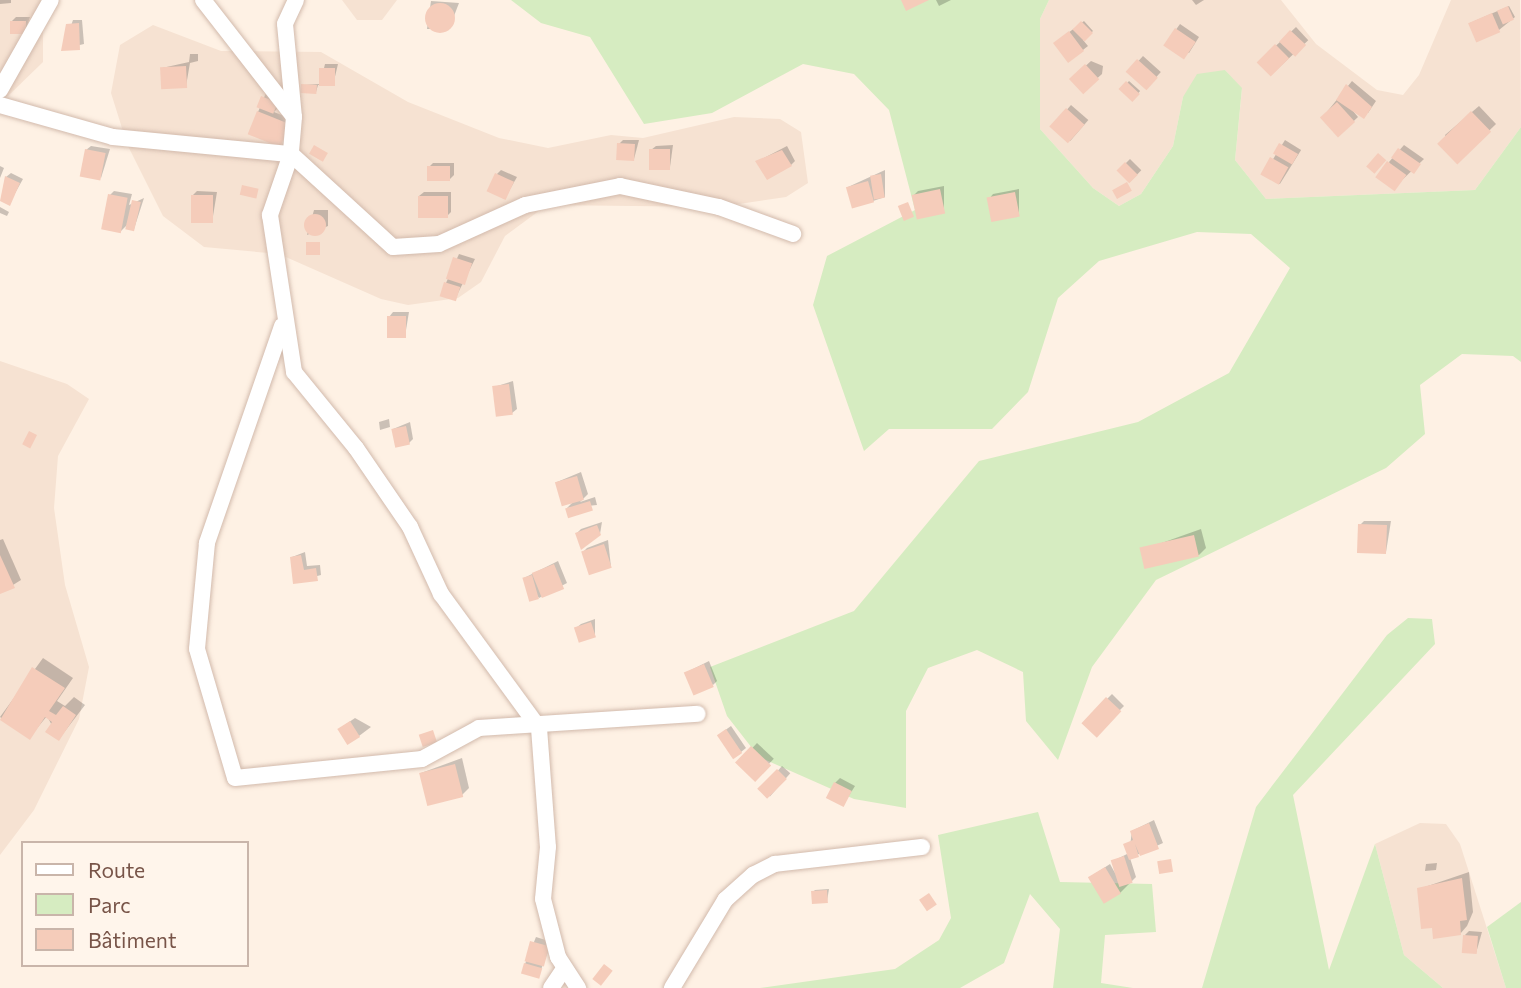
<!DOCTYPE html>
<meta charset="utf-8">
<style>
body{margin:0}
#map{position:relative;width:1521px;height:988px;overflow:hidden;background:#fef1e4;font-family:Commissioner,sans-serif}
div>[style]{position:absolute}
.residential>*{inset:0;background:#f6e2d2}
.green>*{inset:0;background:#d6ecc1}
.shadow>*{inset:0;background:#0003;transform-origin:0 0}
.building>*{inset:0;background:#f5ccba;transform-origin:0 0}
.round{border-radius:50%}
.roads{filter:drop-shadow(0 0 2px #d2baac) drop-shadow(0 0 2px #d2baac)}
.minor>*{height:16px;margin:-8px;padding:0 8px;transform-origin:8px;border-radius:8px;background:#fff}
span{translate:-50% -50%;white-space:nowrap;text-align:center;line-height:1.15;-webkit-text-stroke:6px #fff5eb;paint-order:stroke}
.legend{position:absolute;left:21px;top:841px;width:228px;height:126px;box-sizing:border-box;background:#fff5eb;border:2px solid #c9b5aa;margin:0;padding:9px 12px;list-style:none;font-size:21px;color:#785448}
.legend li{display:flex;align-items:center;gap:14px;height:35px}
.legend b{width:35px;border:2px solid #c9b5aa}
</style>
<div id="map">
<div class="residential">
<i style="clip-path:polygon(0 0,43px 0,43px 62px,8px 96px,0 96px)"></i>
<i style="clip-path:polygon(342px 0,397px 0,382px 20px,357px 20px)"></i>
<i style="clip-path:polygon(1049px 0,1281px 0,1316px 44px,1377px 90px,1403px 95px,1419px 75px,1451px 0,1520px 0,1521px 127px,1475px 190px,1266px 199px,1235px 160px,1242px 89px,1225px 70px,1183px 97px,1173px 146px,1141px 194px,1119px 206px,1093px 188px,1040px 129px,1040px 19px)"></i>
<i style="clip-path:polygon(153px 25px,221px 51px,321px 52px,408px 102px,499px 138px,548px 148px,611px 135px,643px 138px,734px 117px,780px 119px,801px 132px,808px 183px,786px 197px,719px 207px,547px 205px,505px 236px,481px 282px,458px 298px,408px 305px,381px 299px,279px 254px,204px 247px,163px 216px,127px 144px,111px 93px,120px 45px)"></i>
<i style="clip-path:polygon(0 361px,67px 384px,89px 399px,58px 456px,54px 508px,65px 585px,89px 667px,79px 719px,34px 810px,0 855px)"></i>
<i style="clip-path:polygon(1420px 823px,1446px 824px,1460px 844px,1506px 988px,1443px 988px,1404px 955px,1375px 844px)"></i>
</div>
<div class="green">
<i style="clip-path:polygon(511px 0,1049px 0,1040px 19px,1040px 129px,1093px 188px,1119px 206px,1141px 194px,1173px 146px,1183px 97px,1197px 74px,1225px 70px,1242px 88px,1235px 160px,1266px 199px,1475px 190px,1521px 127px,1521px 362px,1513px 356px,1462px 354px,1420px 385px,1425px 434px,1386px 468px,1156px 580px,1092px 667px,1058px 760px,1026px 721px,1023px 672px,977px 650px,928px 668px,906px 711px,906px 808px,854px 799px,759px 757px,727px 716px,710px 667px,854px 611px,979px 461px,1138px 422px,1229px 373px,1290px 268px,1251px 234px,1197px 232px,1099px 261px,1058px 298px,1028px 392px,992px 429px,889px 429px,864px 451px,813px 305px,827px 256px,915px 210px,889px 110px,854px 74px,803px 64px,712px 113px,644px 124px,590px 37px,541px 23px)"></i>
<i style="clip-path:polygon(1408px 618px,1432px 619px,1435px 644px,1293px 795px,1329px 970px,1375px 844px,1404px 955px,1443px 988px,1202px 988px,1256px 807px,1387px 635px)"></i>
<i style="clip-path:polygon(1038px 812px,1060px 882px,1152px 884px,1156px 932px,1105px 935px,1101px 983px,1133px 988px,1053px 988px,1060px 929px,1030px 894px,1004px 963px,960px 988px,760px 988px,895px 969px,939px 940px,951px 918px,938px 835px)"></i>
<i style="clip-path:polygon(1521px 902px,1521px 988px,1506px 988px,1487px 927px)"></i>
</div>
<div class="shadow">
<i style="clip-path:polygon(0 0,11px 0,11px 3px,0 4px)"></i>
<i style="clip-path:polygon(936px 0,951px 0,939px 6px)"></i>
<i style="clip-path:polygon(1192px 0,1204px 0,1196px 5px)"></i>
<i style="clip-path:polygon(431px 1px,459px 3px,449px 29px,427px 29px)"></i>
<i style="clip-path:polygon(1509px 6px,1515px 17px,1499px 30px,1470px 23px)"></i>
<i style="clip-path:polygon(16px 17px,30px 17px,25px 32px,11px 22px)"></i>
<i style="clip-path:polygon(73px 20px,82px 20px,84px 44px,63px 49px)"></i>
<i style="clip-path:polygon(1084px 21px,1093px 31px,1083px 40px,1088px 46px,1069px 61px,1060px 39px)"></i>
<i style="clip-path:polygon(1180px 24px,1199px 37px,1189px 53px,1165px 45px)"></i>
<i style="left:1296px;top:27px;width:18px;height:51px;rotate:47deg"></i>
<i style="clip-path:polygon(190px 54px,198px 54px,198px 61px,190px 63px,186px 86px,162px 68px,189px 62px)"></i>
<i style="left:1143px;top:56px;width:24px;height:22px;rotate:42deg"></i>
<i style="clip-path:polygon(1091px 61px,1103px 66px,1102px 74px,1083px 91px,1071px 79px)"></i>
<i style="clip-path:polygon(325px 64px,338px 64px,333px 85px,318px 85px,316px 92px,303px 85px,320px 84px)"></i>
<i style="left:1129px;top:81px;width:15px;height:11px;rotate:42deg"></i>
<i style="clip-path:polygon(1352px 81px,1376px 101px,1368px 113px,1353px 111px,1358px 117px,1339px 135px,1322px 118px)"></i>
<i style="clip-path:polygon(266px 93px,278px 108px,274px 112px,292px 119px,280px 144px,258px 112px)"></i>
<i style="left:1071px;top:105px;width:23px;height:28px;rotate:41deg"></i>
<i style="clip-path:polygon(1479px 106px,1496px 124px,1457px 162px,1445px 135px)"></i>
<i style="clip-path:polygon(623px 140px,639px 140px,634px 159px,619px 144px)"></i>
<i style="left:1285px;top:140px;width:19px;height:40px;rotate:32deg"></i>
<i style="clip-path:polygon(673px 145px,670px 167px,651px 150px,656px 146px)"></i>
<i style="clip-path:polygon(1404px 145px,1424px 159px,1398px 184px,1389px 162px)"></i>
<i style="clip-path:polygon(91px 146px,110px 149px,101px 178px,86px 150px)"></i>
<i style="clip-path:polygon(787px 146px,795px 161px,791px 165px,758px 161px)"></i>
<i style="left:1130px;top:159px;width:16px;height:16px;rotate:45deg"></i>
<i style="clip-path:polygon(433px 163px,454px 163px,454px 175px,449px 180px,429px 167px)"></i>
<i style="clip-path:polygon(0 166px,4px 168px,0 178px)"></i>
<i style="clip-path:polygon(501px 170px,517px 177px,505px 198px,497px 174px)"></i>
<i style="clip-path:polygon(885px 170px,885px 197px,873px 201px,848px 187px)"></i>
<i style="clip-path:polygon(11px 173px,23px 179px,9px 204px,6px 177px)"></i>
<i style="clip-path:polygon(944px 186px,944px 211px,914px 195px,918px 191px)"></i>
<i style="clip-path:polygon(1019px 189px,1019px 215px,989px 199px,993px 194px)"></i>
<i style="clip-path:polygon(114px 191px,132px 194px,129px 205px,144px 198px,134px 229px,129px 223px,121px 231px,110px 195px)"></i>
<i style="clip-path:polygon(197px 191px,217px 192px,212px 222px,193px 195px)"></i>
<i style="clip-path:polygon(424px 192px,451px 192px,451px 212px,447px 216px,419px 196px)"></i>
<i style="clip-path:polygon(0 207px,9px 212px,7px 216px,0 213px)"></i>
<i style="clip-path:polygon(314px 210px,328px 210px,328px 226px,307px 235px)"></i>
<i style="clip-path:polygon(459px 254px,475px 259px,455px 299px,446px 283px)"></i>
<i style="clip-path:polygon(393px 312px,409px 312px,405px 336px,389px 317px)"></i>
<i style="clip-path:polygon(513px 381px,517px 409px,512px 413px,494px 387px)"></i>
<i style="clip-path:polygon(389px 419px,390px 427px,380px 430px,379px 422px)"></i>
<i style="clip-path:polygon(410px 422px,413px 439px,409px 443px,393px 429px)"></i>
<i style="clip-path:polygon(581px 472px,588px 494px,580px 502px,595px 497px,597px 505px,567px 508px,575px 500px,557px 482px)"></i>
<i style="clip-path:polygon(1364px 521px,1391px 521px,1386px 552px,1360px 525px)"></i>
<i style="clip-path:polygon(602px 522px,600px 534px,577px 533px,581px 529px)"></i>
<i style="clip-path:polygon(1201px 529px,1206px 548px,1199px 555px,1142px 550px)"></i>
<i style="clip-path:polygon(3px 539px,21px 580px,0 593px,0 540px)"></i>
<i style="clip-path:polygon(608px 540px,611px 567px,583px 552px,587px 548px)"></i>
<i style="clip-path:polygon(305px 552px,307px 566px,320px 565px,321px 575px,295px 582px,292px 557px)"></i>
<i style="clip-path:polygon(558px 561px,567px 583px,539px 598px,524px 578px)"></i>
<i style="clip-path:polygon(595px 619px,595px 636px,576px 628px,581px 624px)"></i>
<i style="clip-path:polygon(43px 658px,73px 678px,57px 701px,65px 706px,74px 697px,85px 705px,59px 739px,47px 716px,30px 737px,0 717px)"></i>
<i style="clip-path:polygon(709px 661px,717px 681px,713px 685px,685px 673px)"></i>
<i style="left:1112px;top:694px;width:17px;height:41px;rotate:45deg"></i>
<i style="clip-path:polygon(355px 718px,371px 727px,359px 736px,339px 729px)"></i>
<i style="clip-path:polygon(731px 726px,746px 748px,741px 752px,724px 731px)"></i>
<i style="left:757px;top:743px;width:23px;height:28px;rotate:43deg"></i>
<i style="clip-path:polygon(462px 758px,469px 788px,462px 795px,421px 773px)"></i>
<i style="left:782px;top:766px;width:11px;height:31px;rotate:41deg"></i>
<i style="clip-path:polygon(840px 778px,855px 786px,843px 805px,835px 783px)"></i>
<i style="clip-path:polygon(1154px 820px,1163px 843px,1130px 858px,1136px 877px,1120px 893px,1090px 877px,1110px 864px,1115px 873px,1113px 861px,1129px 853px,1132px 831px)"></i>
<i style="clip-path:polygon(1437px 863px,1436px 870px,1425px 871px,1426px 864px)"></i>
<i style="clip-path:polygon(1469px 872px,1473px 912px,1467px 926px,1460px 934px,1433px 926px,1419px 889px)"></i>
<i style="clip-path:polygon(829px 889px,827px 901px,813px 892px,815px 890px)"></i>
<i style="clip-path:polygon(1469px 931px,1482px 932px,1476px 953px,1465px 935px)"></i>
<i style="clip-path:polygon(536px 937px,552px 942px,538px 977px,525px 964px)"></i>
</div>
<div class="building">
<i style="clip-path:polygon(901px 0,929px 0,906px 11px)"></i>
<i class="round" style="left:425px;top:3px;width:30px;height:30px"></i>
<i style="left:1508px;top:6px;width:15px;height:12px;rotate:67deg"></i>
<i style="left:1492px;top:13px;width:21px;height:26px;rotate:67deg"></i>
<i style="left:10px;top:21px;width:16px;height:13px"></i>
<i style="left:1081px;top:21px;width:17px;height:12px;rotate:45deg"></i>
<i style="clip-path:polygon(79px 23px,80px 50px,61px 51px,66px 24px)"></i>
<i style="left:1175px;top:28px;width:25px;height:21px;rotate:34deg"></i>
<i style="left:1290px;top:30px;width:22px;height:16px;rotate:43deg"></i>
<i style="left:1069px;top:31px;width:25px;height:20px;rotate:53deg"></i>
<i style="left:1275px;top:44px;width:20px;height:26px;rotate:45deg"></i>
<i style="left:1137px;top:59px;width:28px;height:17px;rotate:42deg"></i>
<i style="left:1085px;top:64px;width:21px;height:22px;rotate:47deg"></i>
<i style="left:186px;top:66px;width:22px;height:26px;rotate:87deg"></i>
<i style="left:319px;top:68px;width:16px;height:18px"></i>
<i style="left:1126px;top:81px;width:19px;height:11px;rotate:43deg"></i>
<i style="left:301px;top:84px;width:16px;height:9px;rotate:4deg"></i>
<i style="clip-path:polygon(1346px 84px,1372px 107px,1364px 119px,1336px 100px)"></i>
<i style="left:261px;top:96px;width:18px;height:12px;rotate:22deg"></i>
<i style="left:1337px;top:102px;width:27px;height:23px;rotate:48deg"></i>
<i style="left:1066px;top:108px;width:25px;height:25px;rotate:42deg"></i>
<i style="left:257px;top:111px;width:35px;height:25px;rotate:22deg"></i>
<i style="left:1471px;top:111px;width:29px;height:47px;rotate:46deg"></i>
<i style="left:617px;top:143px;width:18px;height:17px;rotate:3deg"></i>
<i style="left:1279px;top:143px;width:22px;height:12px;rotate:30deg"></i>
<i style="left:314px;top:145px;width:16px;height:10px;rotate:30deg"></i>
<i style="left:1398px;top:148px;width:28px;height:12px;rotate:35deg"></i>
<i style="left:85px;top:149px;width:21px;height:28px;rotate:11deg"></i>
<i style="left:649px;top:149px;width:21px;height:21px"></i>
<i style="clip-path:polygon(782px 150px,792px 166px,767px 180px,755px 161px)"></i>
<i style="left:1378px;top:153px;width:11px;height:18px;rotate:41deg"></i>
<i style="left:1270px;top:157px;width:21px;height:20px;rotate:29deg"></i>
<i style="left:1387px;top:161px;width:24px;height:20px;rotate:36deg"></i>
<i style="left:1125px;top:162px;width:18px;height:12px;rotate:45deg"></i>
<i style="left:427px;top:166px;width:23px;height:15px"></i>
<i style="left:495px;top:173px;width:21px;height:20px;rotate:25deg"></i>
<i style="left:881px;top:174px;width:24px;height:11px;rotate:81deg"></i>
<i style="clip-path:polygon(5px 176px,20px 183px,10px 206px,0 201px)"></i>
<i style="left:868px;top:181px;width:22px;height:23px;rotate:74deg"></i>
<i style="left:1127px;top:182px;width:10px;height:17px;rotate:61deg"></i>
<i style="left:242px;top:185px;width:17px;height:10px;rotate:13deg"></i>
<i style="left:940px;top:189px;width:25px;height:29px;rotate:78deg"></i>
<i style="left:1015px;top:192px;width:25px;height:29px;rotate:79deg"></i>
<i style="left:108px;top:194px;width:20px;height:36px;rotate:11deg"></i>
<i style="left:191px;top:195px;width:22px;height:28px"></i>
<i style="left:418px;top:196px;width:30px;height:22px"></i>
<i style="left:132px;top:200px;width:9px;height:30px;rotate:13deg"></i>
<i style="left:908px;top:202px;width:16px;height:11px;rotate:68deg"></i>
<i class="round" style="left:304px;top:214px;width:22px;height:22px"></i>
<i style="left:306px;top:242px;width:14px;height:13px"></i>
<i style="left:453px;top:257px;width:20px;height:23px;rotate:18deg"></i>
<i style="left:444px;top:282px;width:17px;height:15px;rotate:17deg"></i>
<i style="left:387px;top:316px;width:19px;height:22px"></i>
<i style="left:509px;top:384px;width:31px;height:17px;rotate:83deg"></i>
<i style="left:406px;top:426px;width:19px;height:15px;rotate:78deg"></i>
<i style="left:29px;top:431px;width:9px;height:15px;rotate:27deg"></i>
<i style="left:577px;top:476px;width:25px;height:23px;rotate:74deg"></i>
<i style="left:590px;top:501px;width:10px;height:26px;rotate:73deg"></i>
<i style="left:1358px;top:524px;width:29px;height:29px;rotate:2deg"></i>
<i style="clip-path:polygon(597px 525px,601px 535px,581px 550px,575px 533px)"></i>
<i style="left:1194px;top:535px;width:22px;height:56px;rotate:77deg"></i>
<i style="left:604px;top:544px;width:25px;height:24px;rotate:72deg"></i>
<i style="clip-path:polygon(0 555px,15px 588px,0 594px)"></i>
<i style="clip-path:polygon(301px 555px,304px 570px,316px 568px,318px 581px,293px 584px,290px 557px)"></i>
<i style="left:554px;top:564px;width:27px;height:24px;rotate:68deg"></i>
<i style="left:532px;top:575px;width:25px;height:10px;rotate:74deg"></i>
<i style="left:591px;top:622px;width:16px;height:18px;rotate:72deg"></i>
<i style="left:704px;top:664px;width:25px;height:22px;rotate:67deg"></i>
<i style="clip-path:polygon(32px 667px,65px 688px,49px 711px,56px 715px,63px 706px,76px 715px,59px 741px,45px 732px,52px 722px,45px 717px,30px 740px,0 720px)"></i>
<i style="left:1106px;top:697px;width:21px;height:36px;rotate:43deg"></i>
<i style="left:350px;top:721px;width:19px;height:15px;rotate:58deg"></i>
<i style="left:726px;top:729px;width:29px;height:11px;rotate:56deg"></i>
<i style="left:433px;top:730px;width:13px;height:15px;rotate:72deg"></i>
<i style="left:751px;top:746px;width:28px;height:23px;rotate:44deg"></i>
<i style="left:455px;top:764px;width:34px;height:37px;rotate:76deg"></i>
<i style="left:777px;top:769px;width:14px;height:28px;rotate:45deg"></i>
<i style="left:834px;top:782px;width:20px;height:18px;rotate:27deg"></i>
<i style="clip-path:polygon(1149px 823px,1159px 849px,1140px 856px,1135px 844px,1139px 857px,1129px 860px,1123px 844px,1133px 840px,1130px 831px)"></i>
<i style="left:1124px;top:856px;width:28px;height:14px;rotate:72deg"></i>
<i style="left:1171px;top:859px;width:13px;height:14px;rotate:81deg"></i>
<i style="left:1105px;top:867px;width:31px;height:20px;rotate:59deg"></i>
<i style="clip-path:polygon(1462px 878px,1467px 920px,1460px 921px,1461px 935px,1433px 939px,1432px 928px,1421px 929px,1417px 888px)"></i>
<i style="left:827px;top:890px;width:13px;height:16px;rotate:86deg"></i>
<i style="left:929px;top:893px;width:14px;height:12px;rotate:56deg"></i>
<i style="left:1463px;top:935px;width:15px;height:18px;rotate:4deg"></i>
<i style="left:530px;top:941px;width:20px;height:21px;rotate:15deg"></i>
<i style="left:524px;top:963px;width:19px;height:11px;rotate:16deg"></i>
<i style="left:604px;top:964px;width:11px;height:19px;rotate:38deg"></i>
</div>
<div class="roads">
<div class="minor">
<i style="left:203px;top:0;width:148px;rotate:52.1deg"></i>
<i style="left:296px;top:0;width:26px;rotate:115deg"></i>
<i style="left:285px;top:24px;width:93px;rotate:84.5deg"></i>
<i style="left:294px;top:117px;width:37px;rotate:95deg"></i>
<i style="left:291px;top:154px;width:65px;rotate:109deg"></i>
<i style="left:270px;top:215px;width:159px;rotate:81.3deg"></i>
<i style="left:294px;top:372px;width:98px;rotate:50.8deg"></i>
<i style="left:356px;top:448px;width:96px;rotate:55.6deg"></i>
<i style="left:410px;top:527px;width:74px;rotate:65.2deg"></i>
<i style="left:441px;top:594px;width:166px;rotate:53.8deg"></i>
<i style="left:539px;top:728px;width:119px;rotate:85.7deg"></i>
<i style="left:548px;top:847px;width:52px;rotate:95.5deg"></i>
<i style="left:543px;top:899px;width:60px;rotate:75.5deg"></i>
<i style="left:558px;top:957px;width:37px;rotate:57deg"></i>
<i style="left:0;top:90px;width:103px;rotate:-60.5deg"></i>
<i style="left:0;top:105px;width:117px;rotate:15.8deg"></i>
<i style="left:113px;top:137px;width:179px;rotate:5.5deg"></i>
<i style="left:291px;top:154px;width:138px;rotate:42.4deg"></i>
<i style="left:393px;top:247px;width:46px;rotate:-3.7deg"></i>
<i style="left:439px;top:244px;width:94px;rotate:-24.4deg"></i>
<i style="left:525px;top:205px;width:97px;rotate:-11.3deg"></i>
<i style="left:620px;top:186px;width:101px;rotate:12deg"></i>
<i style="left:719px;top:207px;width:79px;rotate:20deg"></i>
<i style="left:282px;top:326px;width:230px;rotate:109.1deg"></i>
<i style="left:207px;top:543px;width:106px;rotate:95.4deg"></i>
<i style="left:197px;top:649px;width:134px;rotate:73.6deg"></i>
<i style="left:235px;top:778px;width:188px;rotate:-5.8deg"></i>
<i style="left:422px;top:759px;width:65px;rotate:-28.5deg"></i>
<i style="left:479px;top:728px;width:219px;rotate:-3.7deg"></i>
<i style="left:551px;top:988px;width:23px;rotate:-56deg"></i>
<i style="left:672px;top:988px;width:103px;rotate:-58.9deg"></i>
<i style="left:725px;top:900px;width:38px;rotate:-42deg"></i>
<i style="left:753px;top:875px;width:25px;rotate:-27deg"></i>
<i style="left:775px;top:864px;width:148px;rotate:-6.6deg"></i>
</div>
</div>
<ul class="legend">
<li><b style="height:9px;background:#fff"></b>Route</li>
<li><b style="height:19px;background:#d6ecc1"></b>Parc</li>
<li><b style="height:19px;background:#f5ccba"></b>Bâtiment</li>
</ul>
</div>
